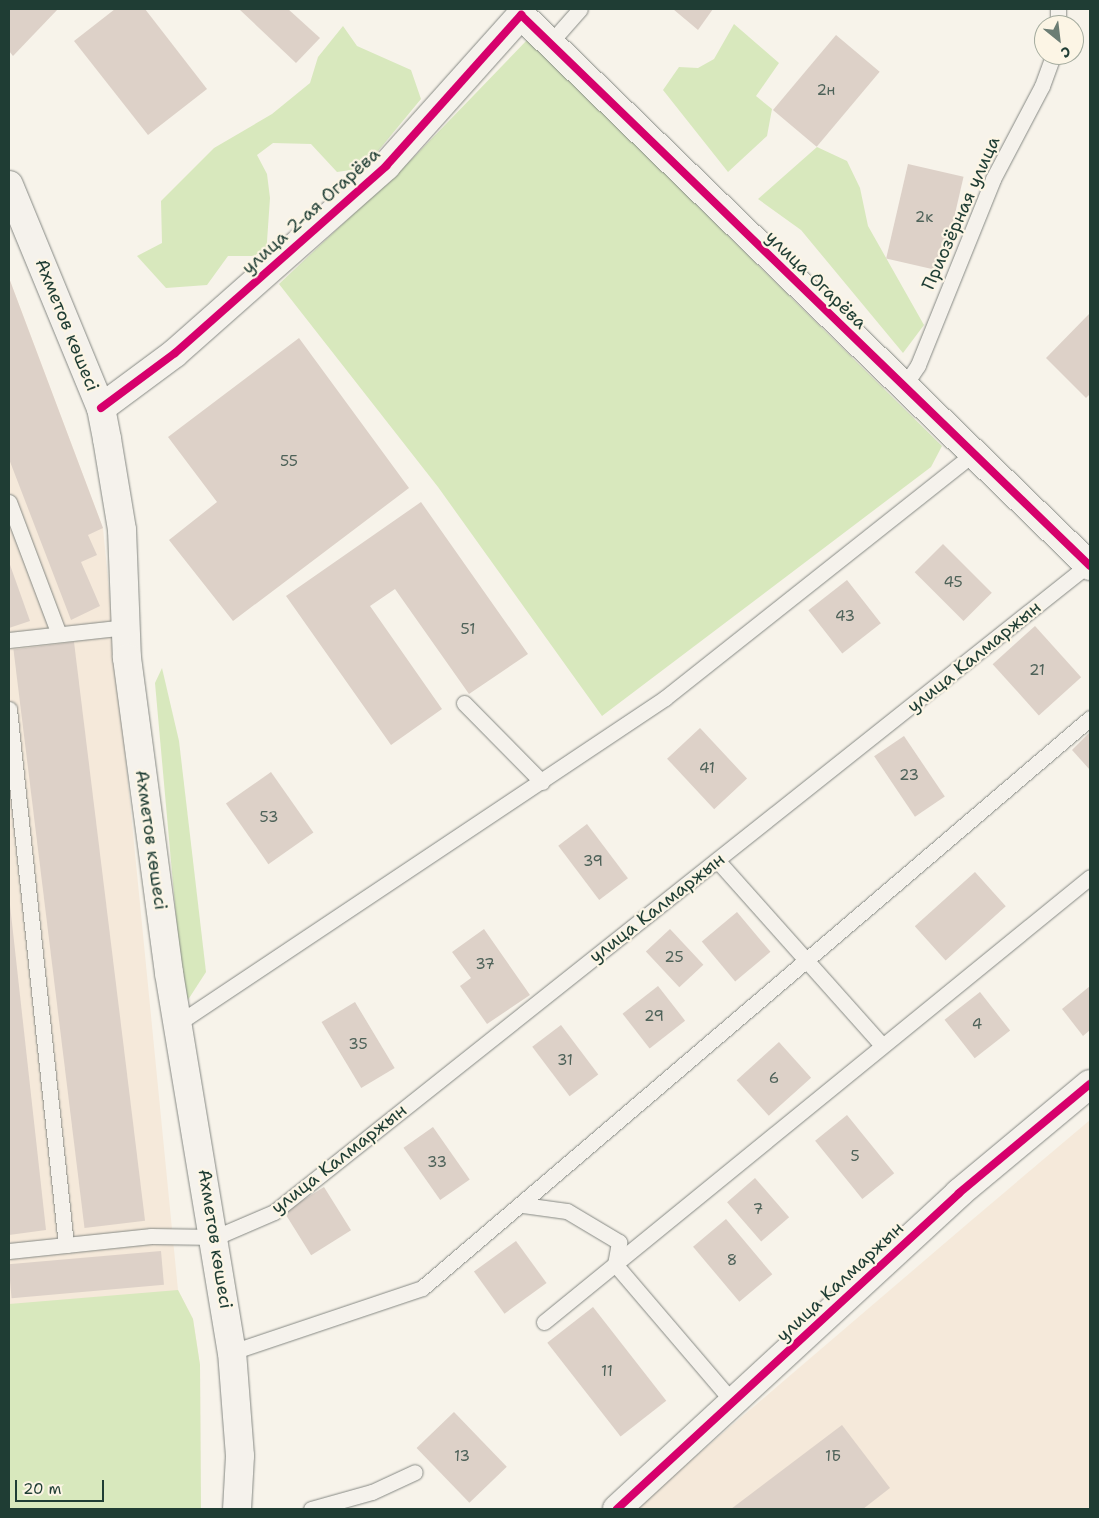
<!DOCTYPE html>
<meta charset="utf-8">
<style>
body{margin:0}
#map{position:relative;width:1099px;height:1518px;overflow:hidden;background:#f7f3ea;font-family:"Shantell Sans",sans-serif}
div>[style]{position:absolute}
.built>*{inset:0;background:#f5e9da}
.green>*{inset:0;background:#d8e8bd}
.building>*{inset:0;background:#ddd1c8;transform-origin:0 0}
.roads{filter:drop-shadow(0 0 1px #868984) drop-shadow(0 0 1px #868984)}
.lane>*{height:15px;margin:-7.5px;padding:0 7.5px;transform-origin:7.5px;border-radius:7.5px;background:#f5f2ec}
.street>*{height:28px;margin:-14px;padding:0 14px;transform-origin:14px;border-radius:14px;background:#f5f2ec}
.secondary>*{height:28px;margin:-14px;padding:0 14px;transform-origin:14px;border-radius:14px;background:#f5f2ec}
.cycleway>*{height:8px;margin:-4px;padding:0 4px;transform-origin:4px;border-radius:4px;background:#d6006c}
span{translate:-50% -50%;white-space:nowrap;text-align:center;line-height:1.15;-webkit-text-stroke:4.5px #fcf5e5;paint-order:stroke}
.number-label{font-size:15px;color:#4e6259}
.number-label span{-webkit-text-stroke-width:0}
.street-label{font-size:18px;color:#1f3d34}
.frame{position:absolute;inset:0;border:10px solid #1f3d34;pointer-events:none}
.north{position:absolute;left:1034px;top:15px;width:50px;height:50px;box-sizing:border-box;background:#fcf5e5;border:1px solid #a4ab9e;border-radius:50%;rotate:151deg;font-size:14px;font-weight:700;line-height:20px;text-align:center;color:#1f3d34}
.north::after{content:'';display:block;margin:auto;width:18px;height:22px;background:#6b7d74;clip-path:polygon(50% 0,100% 100%,50% 72%,0 100%)}
.scale{position:absolute;left:15px;top:1480px;width:89px;height:22px;box-sizing:border-box;border:2px solid #1f3d34;border-top:0;padding-left:6px;font-size:15px;line-height:18px;white-space:nowrap;color:#1f3d34;-webkit-text-stroke:4px #fcf5e5;paint-order:stroke}
</style>
<div id="map">
<div class="built">
<i style="clip-path:polygon(9px 278px,103px 528px,178px 1290px,193px 1319px,200px 1365px,201px 1509px,9px 1509px)"></i>
<i style="clip-path:polygon(1090px 1120px,1090px 1509px,634px 1509px,973px 1219px)"></i>
</div>
<div class="green">
<i style="clip-path:polygon(734px 24px,779px 63px,756px 96px,772px 109px,767px 136px,728px 172px,663px 90px,679px 67px,698px 68px,714px 59px)"></i>
<i style="clip-path:polygon(343px 26px,357px 46px,411px 70px,421px 99px,364px 168px,337px 172px,311px 144px,273px 143px,257px 155px,267px 174px,270px 198px,266px 256px,228px 256px,207px 285px,166px 288px,137px 256px,162px 243px,161px 201px,214px 148px,272px 114px,310px 83px,318px 57px)"></i>
<i style="clip-path:polygon(528px 39px,942px 446px,931px 467px,602px 716px,438px 487px,279px 284px,416px 155px)"></i>
<i style="clip-path:polygon(817px 147px,847px 161px,860px 188px,868px 226px,924px 325px,903px 353px,801px 230px,758px 199px)"></i>
<i style="clip-path:polygon(162px 668px,179px 741px,206px 972px,184px 1006px,155px 683px)"></i>
<i style="clip-path:polygon(178px 1290px,193px 1319px,200px 1365px,201px 1509px,9px 1509px,9px 1304px)"></i>
</div>
<div class="building">
<i style="clip-path:polygon(9px 9px,58px 9px,13px 56px,9px 51px)"></i>
<i style="clip-path:polygon(115px 9px,145px 9px,207px 89px,148px 135px,74px 41px)"></i>
<i style="clip-path:polygon(239px 9px,288px 9px,320px 38px,296px 63px)"></i>
<i style="clip-path:polygon(673px 9px,713px 9px,698px 30px)"></i>
<i style="left:836px;top:35px;width:57px;height:98px;rotate:40deg"></i>
<i style="left:908px;top:164px;width:57px;height:97px;rotate:13deg"></i>
<i style="clip-path:polygon(9px 278px,103px 528px,88px 535px,97px 555px,81px 562px,100px 606px,71px 620px,9px 459px)"></i>
<i style="clip-path:polygon(1090px 313px,1090px 394px,1086px 398px,1046px 358px)"></i>
<i style="clip-path:polygon(299px 338px,409px 488px,233px 621px,169px 540px,217px 502px,168px 437px)"></i>
<i style="clip-path:polygon(421px 502px,528px 654px,469px 694px,395px 589px,370px 606px,442px 709px,391px 745px,286px 596px)"></i>
<i style="left:943px;top:544px;width:69px;height:40px;rotate:45deg"></i>
<i style="clip-path:polygon(9px 562px,30px 621px,9px 628px)"></i>
<i style="left:847px;top:580px;width:55px;height:49px;rotate:52deg"></i>
<i style="left:1035px;top:626px;width:69px;height:57px;rotate:48deg"></i>
<i style="left:74px;top:642px;width:583px;height:61px;rotate:83deg"></i>
<i style="left:700px;top:728px;width:69px;height:45px;rotate:47deg"></i>
<i style="clip-path:polygon(1090px 732px,1090px 770px,1072px 750px)"></i>
<i style="left:904px;top:736px;width:73px;height:36px;rotate:56deg"></i>
<i style="left:271px;top:772px;width:74px;height:55px;rotate:55deg"></i>
<i style="left:587px;top:824px;width:68px;height:36px;rotate:53deg"></i>
<i style="left:975px;top:872px;width:46px;height:81px;rotate:48deg"></i>
<i style="clip-path:polygon(9px 896px,46px 1230px,9px 1235px)"></i>
<i style="left:737px;top:912px;width:52px;height:46px;rotate:50deg"></i>
<i style="clip-path:polygon(484px 929px,530px 995px,487px 1024px,460px 986px,471px 978px,452px 952px)"></i>
<i style="left:670px;top:929px;width:49px;height:33px;rotate:47deg"></i>
<i style="left:658px;top:986px;width:44px;height:45px;rotate:52deg"></i>
<i style="clip-path:polygon(1090px 986px,1090px 1030px,1083px 1036px,1062px 1009px)"></i>
<i style="left:980px;top:992px;width:49px;height:45px;rotate:52deg"></i>
<i style="left:355px;top:1002px;width:77px;height:39px;rotate:59deg"></i>
<i style="left:561px;top:1025px;width:62px;height:36px;rotate:53deg"></i>
<i style="left:779px;top:1042px;width:48px;height:57px;rotate:48deg"></i>
<i style="left:847px;top:1115px;width:75px;height:41px;rotate:51deg"></i>
<i style="left:433px;top:1127px;width:64px;height:36px;rotate:55deg"></i>
<i style="left:755px;top:1178px;width:52px;height:37px;rotate:49deg"></i>
<i style="left:324px;top:1187px;width:51px;height:47px;rotate:58deg"></i>
<i style="left:726px;top:1219px;width:72px;height:43px;rotate:50deg"></i>
<i style="left:516px;top:1241px;width:52px;height:52px;rotate:54deg"></i>
<i style="left:161px;top:1251px;width:34px;height:153px;rotate:85deg"></i>
<i style="left:593px;top:1307px;width:119px;height:58px;rotate:52deg"></i>
<i style="left:454px;top:1412px;width:76px;height:52px;rotate:46deg"></i>
<i style="clip-path:polygon(842px 1425px,890px 1488px,863px 1509px,731px 1509px)"></i>
</div>
<div class="roads">
<div class="lane">
<i style="left:1058px;top:25px;width:16px;rotate:-90deg"></i>
<i style="left:550px;top:43px;width:45px;rotate:-48.6deg"></i>
<i style="left:904px;top:386px;width:25px;rotate:-56deg"></i>
<i style="left:918px;top:365px;width:201px;rotate:-68deg"></i>
<i style="left:993px;top:179px;width:105px;rotate:-62.2deg"></i>
<i style="left:1042px;top:86px;width:33px;rotate:-70deg"></i>
<i style="left:9px;top:502px;width:139px;rotate:69.3deg"></i>
<i style="left:9px;top:640px;width:118px;rotate:-6.3deg"></i>
<i style="left:464px;top:703px;width:111px;rotate:45.4deg"></i>
<i style="left:9px;top:709px;width:539px;rotate:83.93deg"></i>
<i style="left:717px;top:860px;width:248px;rotate:48.3deg"></i>
<i style="left:177px;top:1024px;width:587px;rotate:-33.74deg"></i>
<i style="left:665px;top:698px;width:394px;rotate:-38.4deg"></i>
<i style="left:523px;top:1205px;width:44px;rotate:7.8deg"></i>
<i style="left:567px;top:1211px;width:61px;rotate:30.8deg"></i>
<i style="left:619px;top:1242px;width:22px;rotate:100deg"></i>
<i style="left:615px;top:1264px;width:182px;rotate:49.5deg"></i>
<i style="left:9px;top:1251px;width:143px;rotate:-6deg"></i>
<i style="left:151px;top:1236px;width:65px;rotate:0.9deg"></i>
<i style="left:216px;top:1237px;width:63px;rotate:-23.3deg"></i>
<i style="left:274px;top:1212px;width:1041px;rotate:-38.49deg"></i>
<i style="left:544px;top:1322px;width:704px;rotate:-39.18deg"></i>
<i style="left:232px;top:1352px;width:200px;rotate:-18.6deg"></i>
<i style="left:422px;top:1288px;width:878px;rotate:-40.47deg"></i>
<i style="left:311px;top:1509px;width:63px;rotate:-15.6deg"></i>
<i style="left:372px;top:1492px;width:47px;rotate:-24.9deg"></i>
</div>
<div class="street">
<i style="left:101px;top:408px;width:92px;rotate:-36.6deg"></i>
<i style="left:175px;top:353px;width:282px;rotate:-41.5deg"></i>
<i style="left:386px;top:166px;width:203px;rotate:-48.2deg"></i>
<i style="left:521px;top:15px;width:792px;rotate:44.08deg"></i>
<i style="left:617px;top:1509px;width:466px;rotate:-42.7deg"></i>
<i style="left:959px;top:1193px;width:170px;rotate:-39.8deg"></i>
</div>
<div class="secondary">
<i style="left:9px;top:185px;width:241px;rotate:67.6deg"></i>
<i style="left:101px;top:408px;width:32px;rotate:79deg"></i>
<i style="left:107px;top:439px;width:92px;rotate:80.6deg"></i>
<i style="left:122px;top:530px;width:128px;rotate:87.8deg"></i>
<i style="left:127px;top:658px;width:318px;rotate:82.4deg"></i>
<i style="left:169px;top:973px;width:384px;rotate:80.6deg"></i>
<i style="left:232px;top:1352px;width:104px;rotate:85.6deg"></i>
<i style="left:240px;top:1456px;width:53px;rotate:93.2deg"></i>
</div>
</div>
<div class="cycleway">
<i style="left:101px;top:408px;width:92px;rotate:-36.6deg"></i>
<i style="left:175px;top:353px;width:282px;rotate:-41.5deg"></i>
<i style="left:386px;top:166px;width:203px;rotate:-48.2deg"></i>
<i style="left:521px;top:15px;width:792px;rotate:44.08deg"></i>
<i style="left:617px;top:1509px;width:466px;rotate:-42.7deg"></i>
<i style="left:959px;top:1193px;width:170px;rotate:-39.8deg"></i>
</div>
<div class="number-label">
<span style="left:826px;top:91px">2н</span>
<span style="left:924px;top:218px">2к</span>
<span style="left:289px;top:462px">55</span>
<span style="left:953px;top:583px">45</span>
<span style="left:845px;top:617px">43</span>
<span style="left:468px;top:630px">51</span>
<span style="left:1037px;top:671px">21</span>
<span style="left:707px;top:769px">41</span>
<span style="left:909px;top:776px">23</span>
<span style="left:269px;top:818px">53</span>
<span style="left:593px;top:862px">39</span>
<span style="left:674px;top:958px">25</span>
<span style="left:485px;top:965px">37</span>
<span style="left:654px;top:1017px">29</span>
<span style="left:977px;top:1025px">4</span>
<span style="left:358px;top:1045px">35</span>
<span style="left:565px;top:1061px">31</span>
<span style="left:774px;top:1079px">6</span>
<span style="left:855px;top:1157px">5</span>
<span style="left:437px;top:1163px">33</span>
<span style="left:758px;top:1210px">7</span>
<span style="left:732px;top:1261px">8</span>
<span style="left:607px;top:1372px">11</span>
<span style="left:462px;top:1457px">13</span>
<span style="left:833px;top:1457px">1Б</span>
</div>
<div class="street-label">
<span style="left:311px;top:211px;rotate:-42deg">улица 2-ая Огарёва</span>
<span style="left:961px;top:213px;rotate:-66deg">Приозёрная улица</span>
<span style="left:816px;top:280px;rotate:44deg">улица Огарёва</span>
<span style="left:67px;top:325px;rotate:68deg">Ахметов көшесі</span>
<span style="left:974px;top:657px;rotate:-39deg">улица Калмаржын</span>
<span style="left:151px;top:840px;rotate:82deg">Ахметов көшесі</span>
<span style="left:657px;top:908px;rotate:-38deg">улица Калмаржын</span>
<span style="left:339px;top:1159px;rotate:-38deg">улица Калмаржын</span>
<span style="left:215px;top:1239px;rotate:81deg">Ахметов көшесі</span>
<span style="left:840px;top:1282px;rotate:-43deg">улица Калмаржын</span>
</div>
<div class="frame"></div>
<div class="north">С</div>
<div class="scale">20 m</div>
</div>
